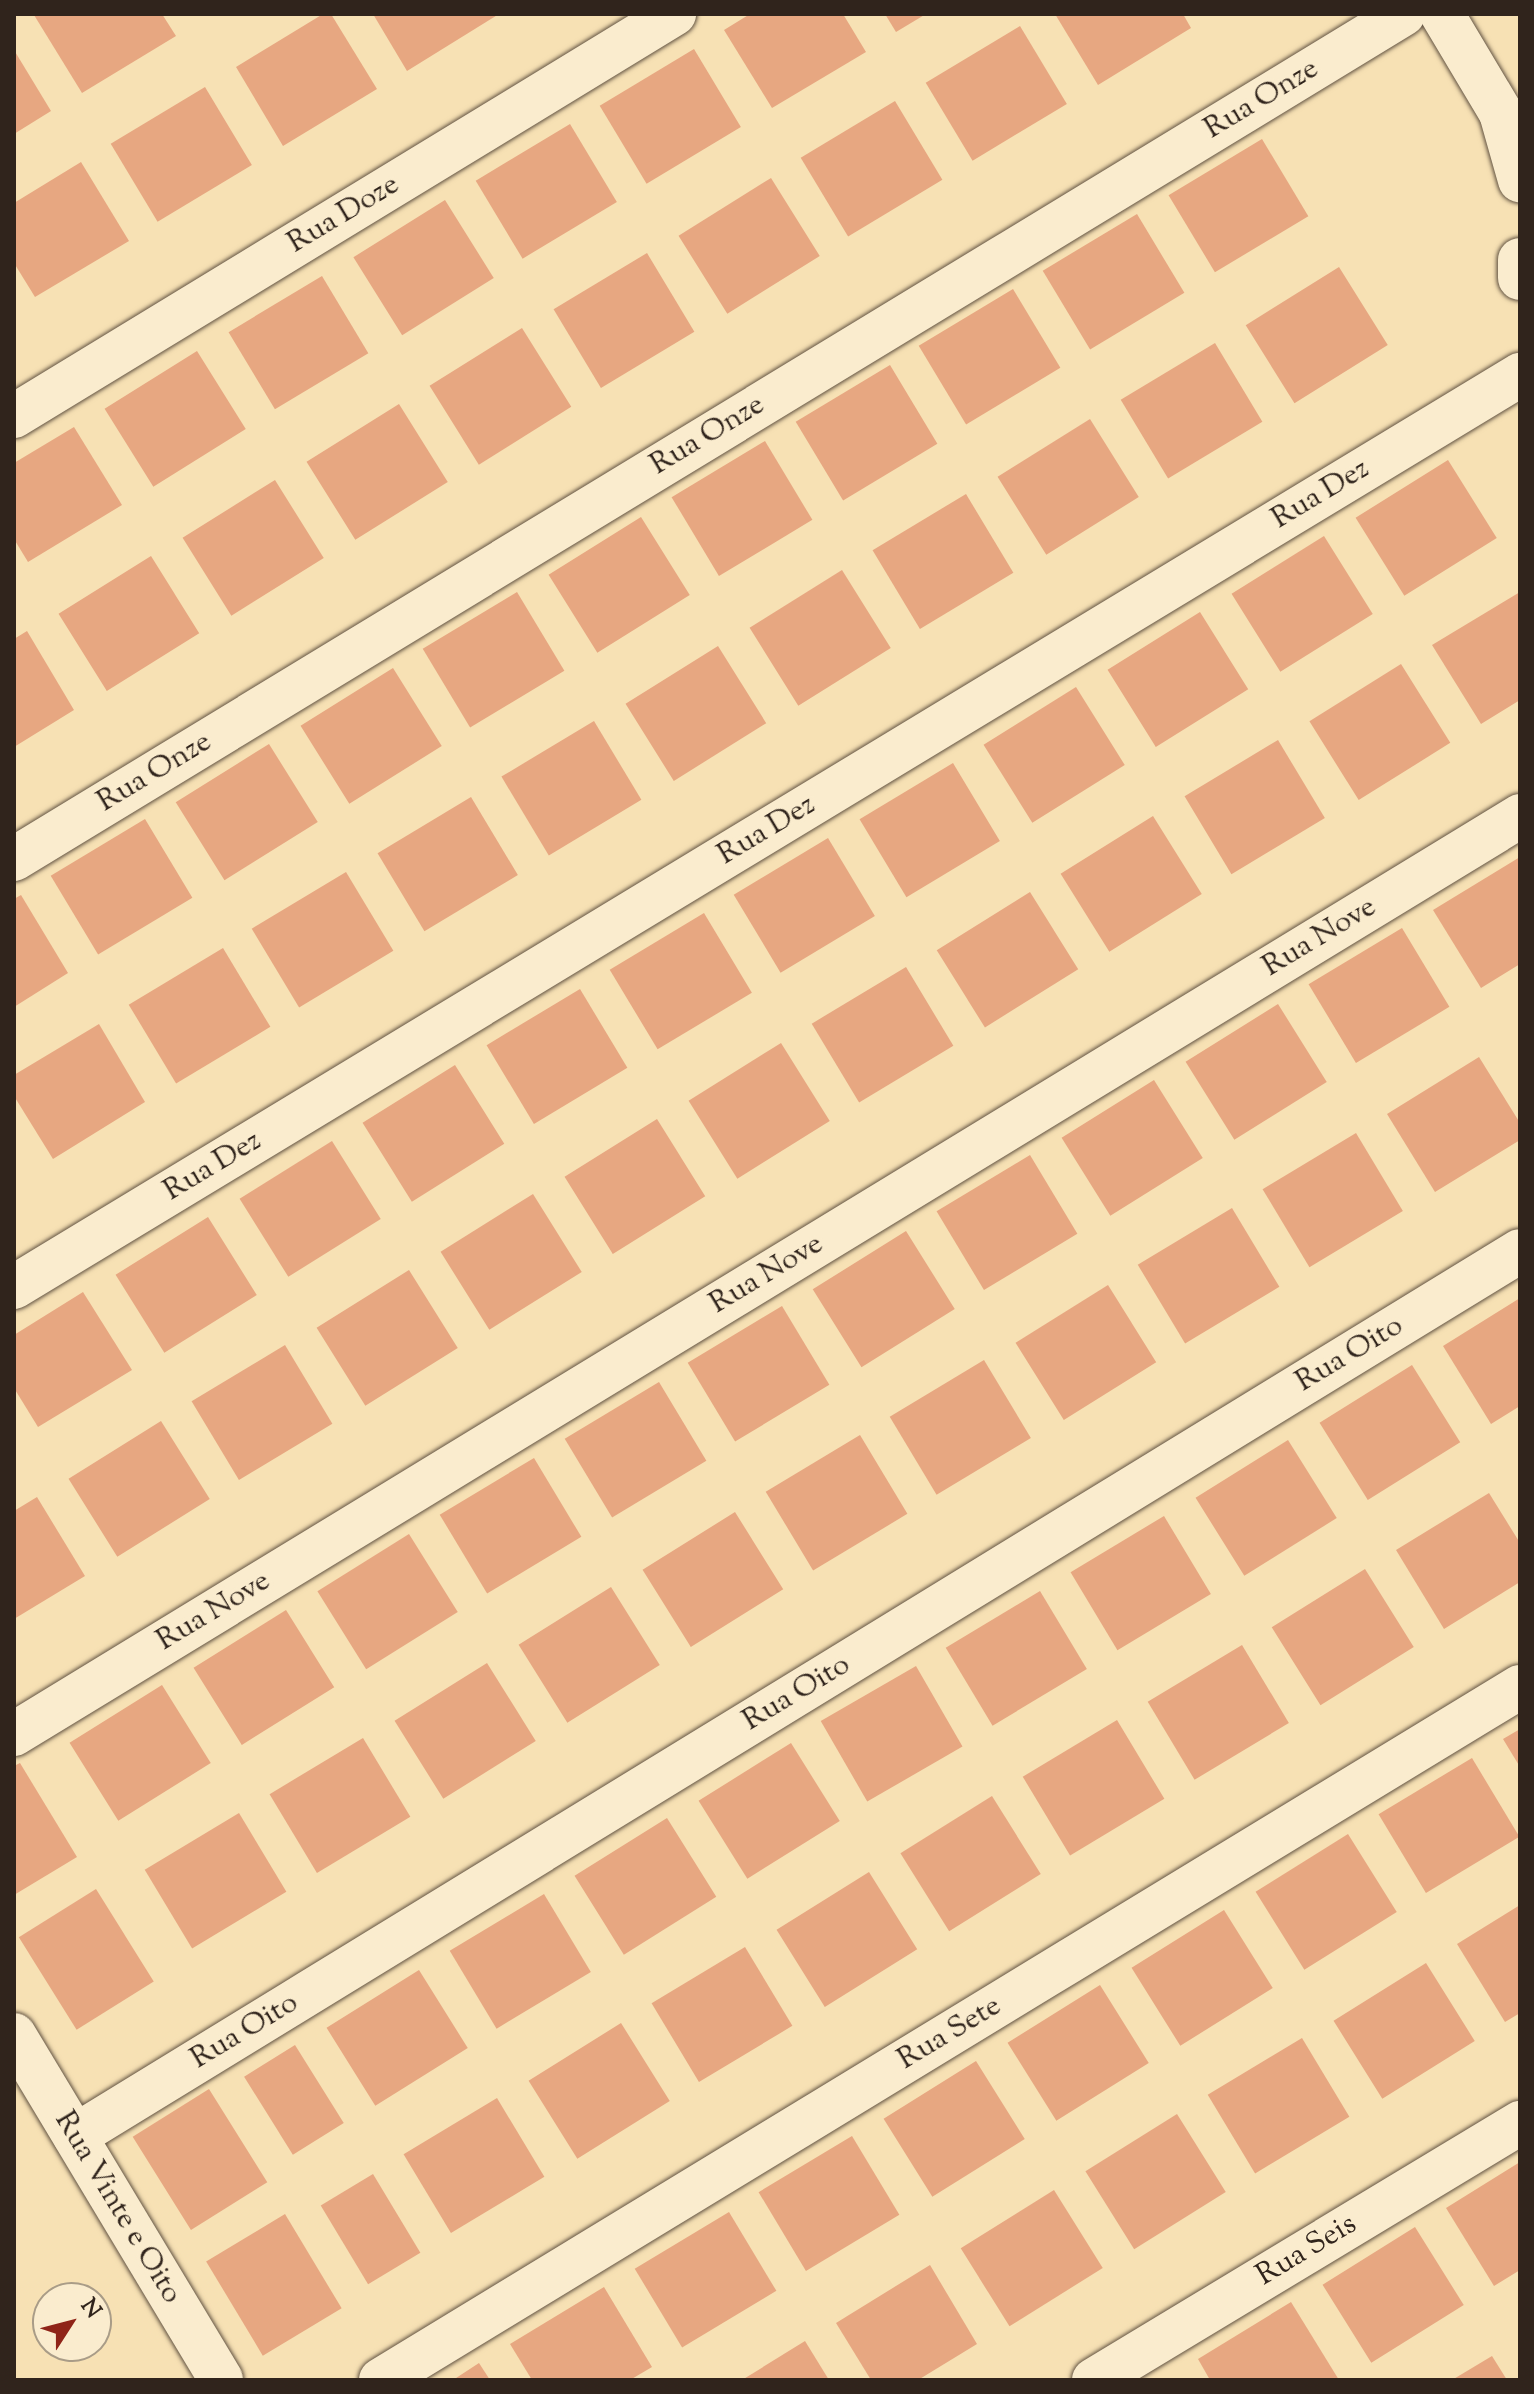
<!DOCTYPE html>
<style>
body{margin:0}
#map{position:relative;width:1534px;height:2394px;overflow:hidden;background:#f7e1b4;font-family:"Sorts Mill Goudy",serif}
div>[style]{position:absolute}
.building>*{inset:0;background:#e7a781;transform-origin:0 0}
.roads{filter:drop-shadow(0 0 2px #625342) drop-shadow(0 0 2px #625342)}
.street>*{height:44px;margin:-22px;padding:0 22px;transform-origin:22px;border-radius:22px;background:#faecce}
.secondary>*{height:44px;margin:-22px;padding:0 22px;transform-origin:22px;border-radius:22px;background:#faecce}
span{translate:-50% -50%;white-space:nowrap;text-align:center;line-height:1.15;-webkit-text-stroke:8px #faecce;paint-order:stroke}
.street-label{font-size:30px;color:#30241c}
.frame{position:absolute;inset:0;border:16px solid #30241c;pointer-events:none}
.north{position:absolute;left:32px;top:2282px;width:80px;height:80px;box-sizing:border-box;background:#faecce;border:2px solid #a99c87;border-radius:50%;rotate:54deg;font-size:22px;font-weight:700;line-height:32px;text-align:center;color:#30241c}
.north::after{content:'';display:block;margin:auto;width:28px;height:36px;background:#8f2418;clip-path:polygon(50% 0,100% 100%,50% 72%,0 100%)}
</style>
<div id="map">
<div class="building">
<i style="clip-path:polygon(162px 14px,176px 36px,82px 93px,34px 15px)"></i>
<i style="clip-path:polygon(323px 14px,331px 14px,377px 89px,283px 146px,236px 67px)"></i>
<i style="clip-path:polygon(373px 14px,499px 14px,407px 71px)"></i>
<i style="clip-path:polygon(750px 14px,843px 14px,866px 52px,772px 108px,724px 30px)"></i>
<i style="clip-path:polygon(885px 14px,926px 14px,896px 32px)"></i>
<i style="clip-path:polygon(1055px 14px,1183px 14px,1191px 28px,1098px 85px)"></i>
<i style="left:1020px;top:26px;width:91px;height:110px;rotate:59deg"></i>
<i style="left:694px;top:49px;width:91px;height:110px;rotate:59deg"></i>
<i style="clip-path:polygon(14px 50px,51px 111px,14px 134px)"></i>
<i style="left:205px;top:87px;width:91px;height:110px;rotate:59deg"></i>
<i style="left:895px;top:101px;width:92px;height:110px;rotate:59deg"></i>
<i style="left:570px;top:124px;width:91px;height:110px;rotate:59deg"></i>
<i style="left:1262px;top:139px;width:90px;height:109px;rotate:59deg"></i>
<i style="clip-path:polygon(81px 162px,129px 241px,35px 297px,14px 263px,14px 203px)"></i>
<i style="left:771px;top:178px;width:92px;height:109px;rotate:58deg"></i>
<i style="left:445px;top:200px;width:92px;height:108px;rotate:58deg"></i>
<i style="left:1137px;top:214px;width:92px;height:110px;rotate:59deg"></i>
<i style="left:647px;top:253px;width:92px;height:109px;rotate:59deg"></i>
<i style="left:1339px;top:267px;width:92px;height:110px;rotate:58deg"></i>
<i style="left:322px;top:276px;width:90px;height:109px;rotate:59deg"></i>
<i style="left:1013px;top:289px;width:92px;height:110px;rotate:59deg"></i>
<i style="left:522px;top:328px;width:93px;height:109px;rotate:58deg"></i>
<i style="left:1215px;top:343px;width:92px;height:110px;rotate:59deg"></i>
<i style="left:197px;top:351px;width:92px;height:109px;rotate:58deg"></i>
<i style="left:890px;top:365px;width:92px;height:110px;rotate:59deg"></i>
<i style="left:399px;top:404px;width:92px;height:109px;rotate:58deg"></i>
<i style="left:1090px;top:419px;width:92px;height:109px;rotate:58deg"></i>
<i style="clip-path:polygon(74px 427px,122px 505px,28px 562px,14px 539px,14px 463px)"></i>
<i style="left:765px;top:441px;width:92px;height:109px;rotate:59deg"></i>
<i style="left:1448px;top:460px;width:92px;height:109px;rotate:58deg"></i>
<i style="left:275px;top:480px;width:92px;height:109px;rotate:58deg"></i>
<i style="left:966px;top:494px;width:92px;height:109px;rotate:59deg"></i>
<i style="left:641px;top:517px;width:92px;height:109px;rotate:58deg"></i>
<i style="left:1324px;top:536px;width:92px;height:109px;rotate:58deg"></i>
<i style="left:151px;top:556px;width:91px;height:109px;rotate:58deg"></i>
<i style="left:842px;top:570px;width:92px;height:109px;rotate:58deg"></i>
<i style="left:517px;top:592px;width:92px;height:110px;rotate:59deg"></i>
<i style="clip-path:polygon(1520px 592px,1520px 700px,1481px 724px,1432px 645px)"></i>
<i style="left:1200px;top:612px;width:91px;height:109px;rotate:58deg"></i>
<i style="clip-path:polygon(27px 631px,74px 710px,14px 747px,14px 639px)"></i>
<i style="left:718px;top:646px;width:91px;height:109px;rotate:58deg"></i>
<i style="left:1401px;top:664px;width:93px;height:108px;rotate:58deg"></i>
<i style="left:393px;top:668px;width:92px;height:109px;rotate:58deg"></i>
<i style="left:1076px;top:687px;width:92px;height:109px;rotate:58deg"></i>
<i style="left:594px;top:721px;width:92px;height:108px;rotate:59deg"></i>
<i style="left:1278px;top:740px;width:91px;height:109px;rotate:59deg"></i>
<i style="left:269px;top:744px;width:92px;height:110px;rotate:58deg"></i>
<i style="left:953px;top:763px;width:91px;height:109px;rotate:59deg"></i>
<i style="left:471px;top:797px;width:91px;height:109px;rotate:59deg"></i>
<i style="left:1153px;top:816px;width:92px;height:109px;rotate:58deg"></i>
<i style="left:145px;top:819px;width:92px;height:110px;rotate:59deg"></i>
<i style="left:828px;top:838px;width:91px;height:110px;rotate:59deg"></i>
<i style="clip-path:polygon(1520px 857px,1520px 964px,1481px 988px,1433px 910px)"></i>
<i style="left:346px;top:872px;width:92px;height:110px;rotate:59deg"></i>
<i style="left:1030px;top:892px;width:91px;height:110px;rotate:58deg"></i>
<i style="clip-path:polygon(21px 895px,68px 973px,14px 1007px,14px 899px)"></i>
<i style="left:704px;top:913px;width:93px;height:110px;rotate:59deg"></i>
<i style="left:1402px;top:928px;width:92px;height:109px;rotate:59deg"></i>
<i style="left:223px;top:948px;width:92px;height:110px;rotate:59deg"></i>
<i style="left:906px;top:967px;width:92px;height:110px;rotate:59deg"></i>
<i style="left:580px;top:989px;width:92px;height:109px;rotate:59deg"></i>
<i style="left:1278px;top:1004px;width:92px;height:109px;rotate:58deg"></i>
<i style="clip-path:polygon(99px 1024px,145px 1102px,53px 1159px,14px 1096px,14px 1075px)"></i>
<i style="left:781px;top:1043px;width:92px;height:109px;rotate:58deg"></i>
<i style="clip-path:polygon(1479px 1057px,1520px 1123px,1520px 1140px,1435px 1192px,1387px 1114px)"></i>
<i style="left:455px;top:1065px;width:93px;height:109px;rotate:58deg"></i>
<i style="left:1154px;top:1080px;width:92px;height:109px;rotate:58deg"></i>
<i style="left:657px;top:1119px;width:91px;height:109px;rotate:58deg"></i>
<i style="left:1356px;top:1133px;width:91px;height:109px;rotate:59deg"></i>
<i style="left:332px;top:1141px;width:92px;height:109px;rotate:58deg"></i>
<i style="left:1030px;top:1155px;width:92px;height:109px;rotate:59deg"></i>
<i style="left:533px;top:1194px;width:92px;height:109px;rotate:58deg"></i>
<i style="left:1232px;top:1208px;width:92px;height:110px;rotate:59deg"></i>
<i style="left:208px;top:1217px;width:92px;height:109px;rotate:58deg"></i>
<i style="left:906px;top:1231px;width:92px;height:110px;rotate:58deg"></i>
<i style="left:409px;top:1270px;width:92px;height:109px;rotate:58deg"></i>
<i style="left:1108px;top:1285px;width:91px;height:109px;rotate:58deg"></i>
<i style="clip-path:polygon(83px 1292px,132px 1370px,38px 1427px,14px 1388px,14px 1335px)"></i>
<i style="clip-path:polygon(1520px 1298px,1520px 1406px,1491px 1424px,1443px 1346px)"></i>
<i style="left:782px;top:1306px;width:92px;height:110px;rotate:59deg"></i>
<i style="left:285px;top:1345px;width:92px;height:109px;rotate:59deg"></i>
<i style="left:984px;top:1360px;width:91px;height:110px;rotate:59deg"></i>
<i style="left:1412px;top:1365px;width:91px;height:109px;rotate:58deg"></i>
<i style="left:659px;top:1382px;width:92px;height:110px;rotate:59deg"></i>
<i style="left:161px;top:1421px;width:92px;height:109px;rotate:58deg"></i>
<i style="left:860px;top:1435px;width:92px;height:110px;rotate:59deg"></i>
<i style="left:1288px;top:1440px;width:92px;height:109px;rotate:58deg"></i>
<i style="left:534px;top:1458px;width:92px;height:110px;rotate:59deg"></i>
<i style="clip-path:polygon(1489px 1493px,1520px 1543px,1520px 1582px,1444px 1629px,1396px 1550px)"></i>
<i style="clip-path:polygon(37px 1497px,85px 1576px,14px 1619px,14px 1511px)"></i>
<i style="left:735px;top:1512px;width:91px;height:109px;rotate:58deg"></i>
<i style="left:1164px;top:1516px;width:91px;height:109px;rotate:59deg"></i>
<i style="left:409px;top:1534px;width:92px;height:108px;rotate:58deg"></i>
<i style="left:1365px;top:1569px;width:92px;height:110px;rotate:58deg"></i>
<i style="left:611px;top:1587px;width:92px;height:109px;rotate:58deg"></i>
<i style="left:1040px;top:1591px;width:91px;height:110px;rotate:59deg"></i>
<i style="left:286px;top:1610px;width:91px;height:109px;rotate:58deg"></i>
<i style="left:1242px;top:1645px;width:91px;height:110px;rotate:59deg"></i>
<i style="left:487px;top:1663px;width:92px;height:109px;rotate:58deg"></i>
<i style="left:916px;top:1666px;width:93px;height:110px;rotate:60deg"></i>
<i style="left:162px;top:1685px;width:92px;height:109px;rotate:58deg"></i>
<i style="left:1117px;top:1720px;width:92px;height:110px;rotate:59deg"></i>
<i style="clip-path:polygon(1520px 1729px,1520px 1767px,1503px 1739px)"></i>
<i style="left:363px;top:1738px;width:92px;height:109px;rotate:59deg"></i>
<i style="left:791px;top:1743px;width:92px;height:109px;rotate:58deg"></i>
<i style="left:1472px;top:1758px;width:92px;height:109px;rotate:59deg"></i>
<i style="clip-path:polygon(20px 1763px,77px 1857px,14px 1895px,14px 1766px)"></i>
<i style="left:992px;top:1796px;width:92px;height:108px;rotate:58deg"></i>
<i style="left:239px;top:1813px;width:92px;height:110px;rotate:59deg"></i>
<i style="left:667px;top:1818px;width:93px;height:109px;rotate:58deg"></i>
<i style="left:1348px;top:1834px;width:92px;height:109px;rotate:58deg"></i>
<i style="left:869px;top:1872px;width:91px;height:109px;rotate:58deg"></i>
<i style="left:96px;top:1889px;width:109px;height:91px;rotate:58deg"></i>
<i style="left:544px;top:1894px;width:91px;height:110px;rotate:59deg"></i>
<i style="clip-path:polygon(1520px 1905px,1520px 2013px,1505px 2022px,1457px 1944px)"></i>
<i style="left:1224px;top:1910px;width:92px;height:109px;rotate:58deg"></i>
<i style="left:745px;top:1947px;width:92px;height:109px;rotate:59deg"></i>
<i style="left:1426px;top:1963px;width:92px;height:109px;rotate:58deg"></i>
<i style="left:419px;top:1970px;width:92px;height:109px;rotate:58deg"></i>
<i style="left:1100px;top:1985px;width:92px;height:109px;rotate:58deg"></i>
<i style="left:621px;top:2023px;width:92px;height:109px;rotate:58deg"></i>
<i style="left:1302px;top:2038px;width:92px;height:110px;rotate:59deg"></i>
<i style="left:295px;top:2045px;width:92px;height:60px;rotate:58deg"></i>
<i style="left:976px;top:2061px;width:92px;height:109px;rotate:58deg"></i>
<i style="left:209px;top:2089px;width:110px;height:90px;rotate:58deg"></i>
<i style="left:497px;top:2098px;width:92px;height:109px;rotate:59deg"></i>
<i style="left:1177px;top:2114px;width:92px;height:108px;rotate:58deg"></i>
<i style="left:852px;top:2136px;width:92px;height:109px;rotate:59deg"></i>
<i style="clip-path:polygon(1520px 2162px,1520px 2270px,1494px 2286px,1446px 2208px)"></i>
<i style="left:373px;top:2174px;width:92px;height:61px;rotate:59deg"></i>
<i style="left:1054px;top:2190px;width:92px;height:110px;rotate:58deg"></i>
<i style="left:729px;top:2212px;width:92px;height:110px;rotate:59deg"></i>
<i style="left:285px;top:2214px;width:110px;height:92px;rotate:59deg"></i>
<i style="left:1415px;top:2227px;width:92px;height:109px;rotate:58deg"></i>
<i style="clip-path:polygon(930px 2265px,977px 2344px,918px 2380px,871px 2380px,836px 2323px)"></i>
<i style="clip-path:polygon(604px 2287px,652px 2367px,630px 2380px,532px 2380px,510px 2344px)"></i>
<i style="clip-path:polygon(1291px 2302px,1339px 2380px,1210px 2380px,1198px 2359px)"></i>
<i style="clip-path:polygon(805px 2341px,829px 2380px,742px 2380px)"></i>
<i style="clip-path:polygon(1492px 2356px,1507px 2380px,1452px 2380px)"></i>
<i style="clip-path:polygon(479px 2363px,490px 2380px,453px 2380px)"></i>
</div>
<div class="roads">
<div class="street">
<i style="left:14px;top:416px;width:773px;rotate:-31.35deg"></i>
<i style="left:14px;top:859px;width:1626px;rotate:-31.31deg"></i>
<i style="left:14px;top:1287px;width:1761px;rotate:-31.2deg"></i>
<i style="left:14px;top:1734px;width:1764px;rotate:-31.36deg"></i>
<i style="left:14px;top:2035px;width:402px;rotate:59deg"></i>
<i style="left:75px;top:2136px;width:1694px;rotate:-31.49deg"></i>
<i style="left:381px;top:2380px;width:1333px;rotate:-31.32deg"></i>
<i style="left:1094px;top:2380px;width:498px;rotate:-31.1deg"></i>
</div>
<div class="secondary">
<i style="left:1442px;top:14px;width:115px;rotate:59.2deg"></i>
<i style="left:1501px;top:113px;width:70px;rotate:74.2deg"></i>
<i style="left:1520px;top:260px;width:18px;rotate:90deg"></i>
</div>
</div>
<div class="street-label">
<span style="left:1262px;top:100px;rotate:-31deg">Rua Onze</span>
<span style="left:344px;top:215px;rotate:-31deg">Rua Doze</span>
<span style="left:708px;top:436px;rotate:-31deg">Rua Onze</span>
<span style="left:1321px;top:495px;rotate:-31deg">Rua Dez</span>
<span style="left:155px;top:773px;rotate:-31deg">Rua Onze</span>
<span style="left:767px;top:831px;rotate:-31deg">Rua Dez</span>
<span style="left:1320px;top:938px;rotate:-31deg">Rua Nove</span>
<span style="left:213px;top:1167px;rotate:-31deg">Rua Dez</span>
<span style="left:767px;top:1275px;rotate:-31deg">Rua Nove</span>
<span style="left:1350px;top:1355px;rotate:-31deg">Rua Oito</span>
<span style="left:214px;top:1612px;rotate:-31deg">Rua Nove</span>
<span style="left:797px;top:1694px;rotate:-31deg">Rua Oito</span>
<span style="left:245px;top:2032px;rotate:-31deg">Rua Oito</span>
<span style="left:950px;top:2034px;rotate:-31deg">Rua Sete</span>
<span style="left:117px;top:2208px;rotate:59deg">Rua Vinte e Oito</span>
<span style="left:1307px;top:2251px;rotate:-31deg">Rua Seis</span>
</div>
<div class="frame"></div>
<div class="north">N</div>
</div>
